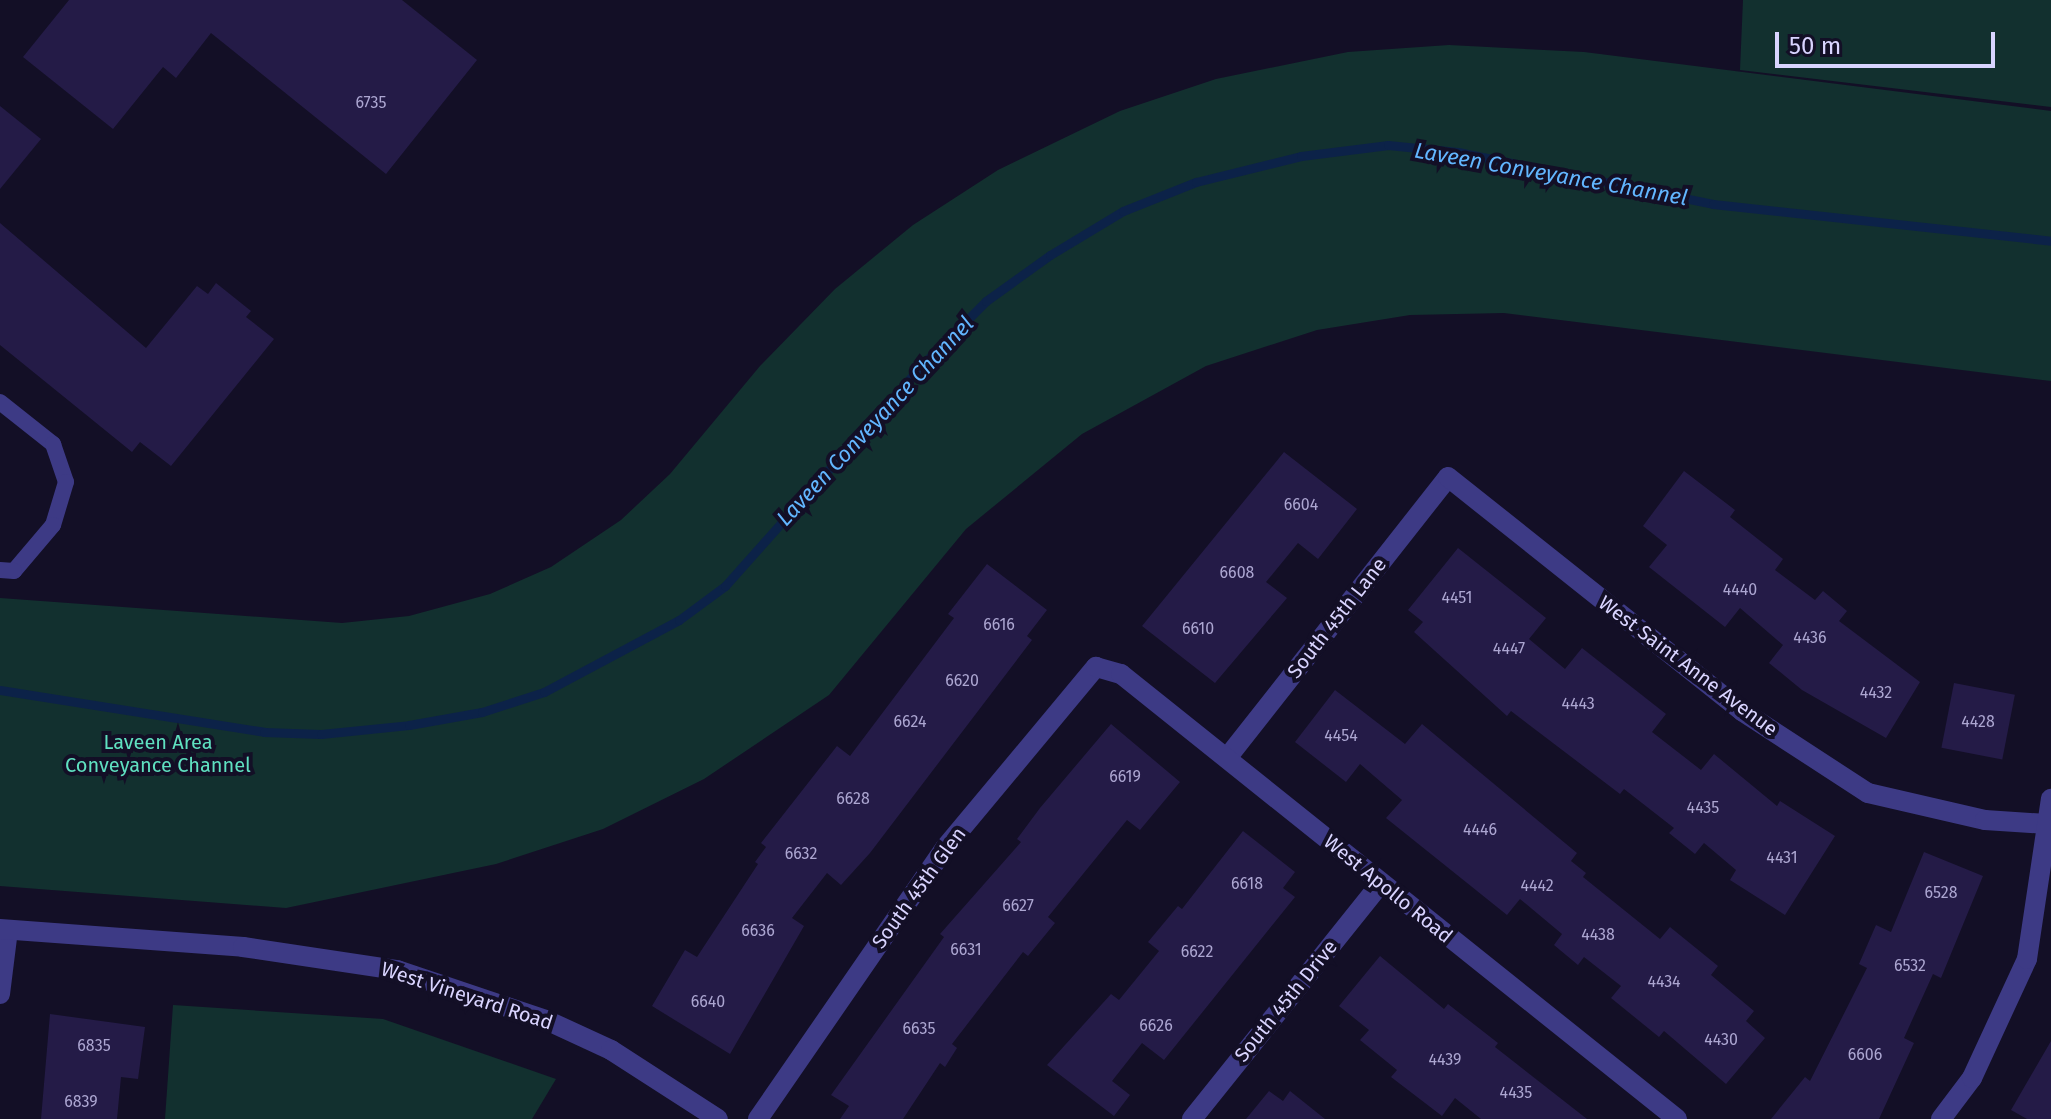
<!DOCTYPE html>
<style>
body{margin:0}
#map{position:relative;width:2051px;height:1119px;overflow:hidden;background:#130f26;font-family:"Fira Sans",sans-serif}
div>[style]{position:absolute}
.green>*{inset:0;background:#12302f}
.stream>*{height:9px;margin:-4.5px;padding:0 4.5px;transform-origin:4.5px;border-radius:4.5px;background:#0c2248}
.building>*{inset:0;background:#241b47;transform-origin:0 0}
.service>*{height:16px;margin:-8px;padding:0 8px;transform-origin:8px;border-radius:8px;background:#3d3a85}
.minor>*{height:20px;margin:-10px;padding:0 10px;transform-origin:10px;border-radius:10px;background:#3d3a85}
.tertiary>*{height:20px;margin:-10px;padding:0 10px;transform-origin:10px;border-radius:10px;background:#3d3a85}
span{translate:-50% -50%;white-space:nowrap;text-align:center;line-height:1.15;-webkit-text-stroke:8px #130f26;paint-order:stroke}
.number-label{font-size:16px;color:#aca6d1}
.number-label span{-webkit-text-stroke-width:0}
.street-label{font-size:20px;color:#d9d4ff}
.park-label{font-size:20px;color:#5fe0c0}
.water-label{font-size:22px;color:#62b6ff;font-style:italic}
.scale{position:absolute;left:1775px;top:32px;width:220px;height:36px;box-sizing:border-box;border:4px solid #d9d4ff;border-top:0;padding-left:10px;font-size:24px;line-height:28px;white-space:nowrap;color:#d9d4ff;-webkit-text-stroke:6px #130f26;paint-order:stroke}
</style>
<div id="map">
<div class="green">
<i style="clip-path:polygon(1743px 0,2051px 0,2051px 107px,1740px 70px)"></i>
<i style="clip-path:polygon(1449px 45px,1584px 52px,2051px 111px,2051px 381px,1504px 313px,1410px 315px,1317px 330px,1206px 366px,1082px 434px,966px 529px,829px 695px,704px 779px,603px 829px,496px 864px,286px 908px,0 886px,0 598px,342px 623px,409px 616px,490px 594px,551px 567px,621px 520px,670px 474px,760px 366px,835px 289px,913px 225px,998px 170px,1120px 111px,1216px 79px,1348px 52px)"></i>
<i style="clip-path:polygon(173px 1005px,383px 1019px,556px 1079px,532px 1119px,165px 1119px)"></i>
</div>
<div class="stream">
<i style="left:0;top:690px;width:267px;rotate:9deg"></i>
<i style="left:264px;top:732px;width:57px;rotate:2deg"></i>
<i style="left:321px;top:734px;width:88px;rotate:-5.8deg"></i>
<i style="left:409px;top:725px;width:74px;rotate:-10.1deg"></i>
<i style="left:482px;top:712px;width:65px;rotate:-17.9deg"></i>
<i style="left:544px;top:692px;width:153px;rotate:-28.1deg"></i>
<i style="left:679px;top:620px;width:57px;rotate:-36.5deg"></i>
<i style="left:725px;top:586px;width:295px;rotate:-48.3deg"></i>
<i style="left:921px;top:366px;width:92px;rotate:-45deg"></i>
<i style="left:986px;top:301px;width:79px;rotate:-35.7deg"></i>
<i style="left:1050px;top:255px;width:85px;rotate:-31.1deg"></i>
<i style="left:1123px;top:211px;width:79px;rotate:-21.7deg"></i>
<i style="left:1196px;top:182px;width:108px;rotate:-13.9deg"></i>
<i style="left:1301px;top:156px;width:88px;rotate:-7.2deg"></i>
<i style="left:1388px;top:145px;width:70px;rotate:5.7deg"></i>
<i style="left:1458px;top:152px;width:260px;rotate:11.5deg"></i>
<i style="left:1713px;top:204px;width:340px;rotate:6.2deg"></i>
</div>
<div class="building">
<i style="clip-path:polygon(69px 0,402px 0,477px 60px,386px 174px,211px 33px,176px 78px,163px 67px,113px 129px,23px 57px)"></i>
<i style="clip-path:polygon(0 106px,41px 139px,0 189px)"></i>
<i style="clip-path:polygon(0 223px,146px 348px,197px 286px,208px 294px,216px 283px,251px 311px,246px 317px,274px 339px,171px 466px,140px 442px,132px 452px,0 345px)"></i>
<i style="clip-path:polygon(1284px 452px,1357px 509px,1318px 559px,1298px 543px,1266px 582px,1287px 598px,1215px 683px,1142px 626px)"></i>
<i style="clip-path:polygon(1684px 471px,1735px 510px,1730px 517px,1783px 559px,1775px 570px,1815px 600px,1823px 591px,1847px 611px,1839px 621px,1920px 682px,1886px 738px,1802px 690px,1769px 663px,1783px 645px,1740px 608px,1725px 627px,1649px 567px,1667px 545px,1643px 526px)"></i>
<i style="clip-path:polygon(1458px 548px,1546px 618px,1529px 639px,1565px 669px,1582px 648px,1666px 714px,1652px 732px,1701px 770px,1714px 754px,1777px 806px,1780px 801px,1835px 836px,1785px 915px,1730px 880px,1736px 870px,1704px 843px,1695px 854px,1669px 833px,1674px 828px,1624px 789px,1620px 794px,1511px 711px,1507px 716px,1414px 632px,1423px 622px,1408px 610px)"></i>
<i style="clip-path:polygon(987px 564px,1047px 610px,1027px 636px,1032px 640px,870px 853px,841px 885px,827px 873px,792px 918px,804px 926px,730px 1054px,652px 1006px,685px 950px,697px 957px,758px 864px,755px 862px,766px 847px,761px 843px,837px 746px,850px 756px,954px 618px,948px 614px)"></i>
<i style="left:1954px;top:683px;width:62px;height:66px;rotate:11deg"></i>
<i style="clip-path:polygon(1335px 690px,1405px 744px,1422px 724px,1577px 853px,1571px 861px,1586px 873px,1583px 877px,1660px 939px,1670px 927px,1718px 966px,1711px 975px,1754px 1011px,1746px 1021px,1765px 1038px,1726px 1084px,1664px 1031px,1659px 1037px,1611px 998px,1621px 986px,1584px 957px,1578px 965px,1554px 945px,1562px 934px,1520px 899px,1507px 915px,1386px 818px,1402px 800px,1360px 764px,1346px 782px,1295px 742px)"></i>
<i style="clip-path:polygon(1111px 724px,1180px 782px,1140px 830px,1127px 820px,1048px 917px,1055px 923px,1028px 956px,1023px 952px,952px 1044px,957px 1048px,945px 1067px,940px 1063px,903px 1119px,840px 1119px,849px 1106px,831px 1095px,944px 937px,940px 934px,1021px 842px,1017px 839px,1040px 808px)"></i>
<i style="clip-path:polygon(1243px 831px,1295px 872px,1283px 888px,1295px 897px,1164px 1060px,1142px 1043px,1112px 1081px,1130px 1095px,1114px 1116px,1047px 1065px,1111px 994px,1119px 1000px,1159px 951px,1148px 942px,1178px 906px,1182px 909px)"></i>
<i style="clip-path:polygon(1924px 852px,1983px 876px,1941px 978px,1933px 974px,1904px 1038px,1914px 1043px,1879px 1119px,1771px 1119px,1805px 1077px,1810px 1081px,1867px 968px,1859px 964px,1876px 925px,1891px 932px)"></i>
<i style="clip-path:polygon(1380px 956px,1444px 1009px,1448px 1004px,1498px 1043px,1495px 1047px,1587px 1119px,1481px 1119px,1455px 1098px,1442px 1116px,1391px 1077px,1397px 1070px,1360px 1040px,1369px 1030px,1339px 1006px)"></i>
<i style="clip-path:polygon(50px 1014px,145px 1027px,138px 1079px,121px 1077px,117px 1119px,41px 1119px)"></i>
<i style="clip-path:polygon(2051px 1041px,2051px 1119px,2027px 1119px,2011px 1110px)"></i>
<i style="clip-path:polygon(1269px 1091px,1283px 1101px,1290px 1091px,1325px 1119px,1246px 1119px)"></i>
</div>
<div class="service">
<i style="left:0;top:402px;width:68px;rotate:38.4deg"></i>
<i style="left:53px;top:444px;width:40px;rotate:71.1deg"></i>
<i style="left:66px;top:482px;width:45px;rotate:106.8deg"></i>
<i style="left:53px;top:525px;width:60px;rotate:130.3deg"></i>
<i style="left:14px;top:571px;width:14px;rotate:-176deg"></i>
</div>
<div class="minor">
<i style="left:1227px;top:758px;width:357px;rotate:-51.8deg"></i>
<i style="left:1448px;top:477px;width:376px;rotate:38.5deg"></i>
<i style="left:1742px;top:711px;width:150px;rotate:33.1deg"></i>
<i style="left:1868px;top:793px;width:120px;rotate:13deg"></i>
<i style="left:1985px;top:820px;width:62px;rotate:3.7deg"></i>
<i style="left:0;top:994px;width:64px;rotate:-82.9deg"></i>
<i style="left:758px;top:1119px;width:329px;rotate:-55.4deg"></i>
<i style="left:945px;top:848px;width:236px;rotate:-50.2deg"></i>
<i style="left:1096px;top:667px;width:26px;rotate:16deg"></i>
<i style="left:1121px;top:674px;width:712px;rotate:38.67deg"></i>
<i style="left:1192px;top:1119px;width:302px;rotate:-51.3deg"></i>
<i style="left:1941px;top:1119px;width:51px;rotate:-52.9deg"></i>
<i style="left:1972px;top:1078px;width:131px;rotate:-65.2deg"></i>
<i style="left:2027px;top:959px;width:162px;rotate:-81.5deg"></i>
</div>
<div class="tertiary">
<i style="left:0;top:929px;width:244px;rotate:4.2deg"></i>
<i style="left:243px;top:947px;width:156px;rotate:8.5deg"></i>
<i style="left:397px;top:970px;width:157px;rotate:18.6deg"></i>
<i style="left:546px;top:1020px;width:72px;rotate:24.8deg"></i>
<i style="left:611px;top:1050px;width:127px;rotate:32.8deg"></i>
</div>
<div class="number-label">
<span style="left:371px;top:103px">6735</span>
<span style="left:1301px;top:505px">6604</span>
<span style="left:1237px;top:573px">6608</span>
<span style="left:1740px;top:590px">4440</span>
<span style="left:1457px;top:598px">4451</span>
<span style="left:999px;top:625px">6616</span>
<span style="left:1198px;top:629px">6610</span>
<span style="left:1810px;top:638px">4436</span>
<span style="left:1509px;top:649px">4447</span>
<span style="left:962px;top:681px">6620</span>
<span style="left:1876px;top:693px">4432</span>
<span style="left:1578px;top:704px">4443</span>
<span style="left:910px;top:722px">6624</span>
<span style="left:1978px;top:722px">4428</span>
<span style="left:1341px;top:736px">4454</span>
<span style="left:1125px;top:777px">6619</span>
<span style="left:853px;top:799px">6628</span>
<span style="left:1703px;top:808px">4435</span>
<span style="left:1480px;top:830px">4446</span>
<span style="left:801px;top:854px">6632</span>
<span style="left:1782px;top:858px">4431</span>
<span style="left:1247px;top:884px">6618</span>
<span style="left:1537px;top:886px">4442</span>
<span style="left:1941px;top:893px">6528</span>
<span style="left:1018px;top:906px">6627</span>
<span style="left:758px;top:931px">6636</span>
<span style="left:1598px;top:935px">4438</span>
<span style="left:966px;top:950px">6631</span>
<span style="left:1197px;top:952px">6622</span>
<span style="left:1910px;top:966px">6532</span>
<span style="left:1664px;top:982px">4434</span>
<span style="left:708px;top:1002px">6640</span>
<span style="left:1156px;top:1026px">6626</span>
<span style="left:919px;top:1029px">6635</span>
<span style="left:1721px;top:1040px">4430</span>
<span style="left:94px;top:1046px">6835</span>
<span style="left:1865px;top:1055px">6606</span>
<span style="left:1445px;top:1060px">4439</span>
<span style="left:1516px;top:1093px">4435</span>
<span style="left:81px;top:1102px">6839</span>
</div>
<div class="street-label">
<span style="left:1337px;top:618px;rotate:-52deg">South 45th Lane</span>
<span style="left:1688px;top:666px;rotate:37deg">West Saint Anne Avenue</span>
<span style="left:919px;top:888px;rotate:-54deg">South 45th Glen</span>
<span style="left:1388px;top:889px;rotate:39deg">West Apollo Road</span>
<span style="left:467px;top:996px;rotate:18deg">West Vineyard Road</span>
<span style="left:1286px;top:1001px;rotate:-51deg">South 45th Drive</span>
</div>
<div class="park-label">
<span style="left:158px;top:754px">Laveen Area<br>Conveyance Channel</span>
</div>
<div class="water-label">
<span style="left:1551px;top:174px;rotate:10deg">Laveen Conveyance Channel</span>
<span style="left:875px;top:421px;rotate:-47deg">Laveen Conveyance Channel</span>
</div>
<div class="scale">50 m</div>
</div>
